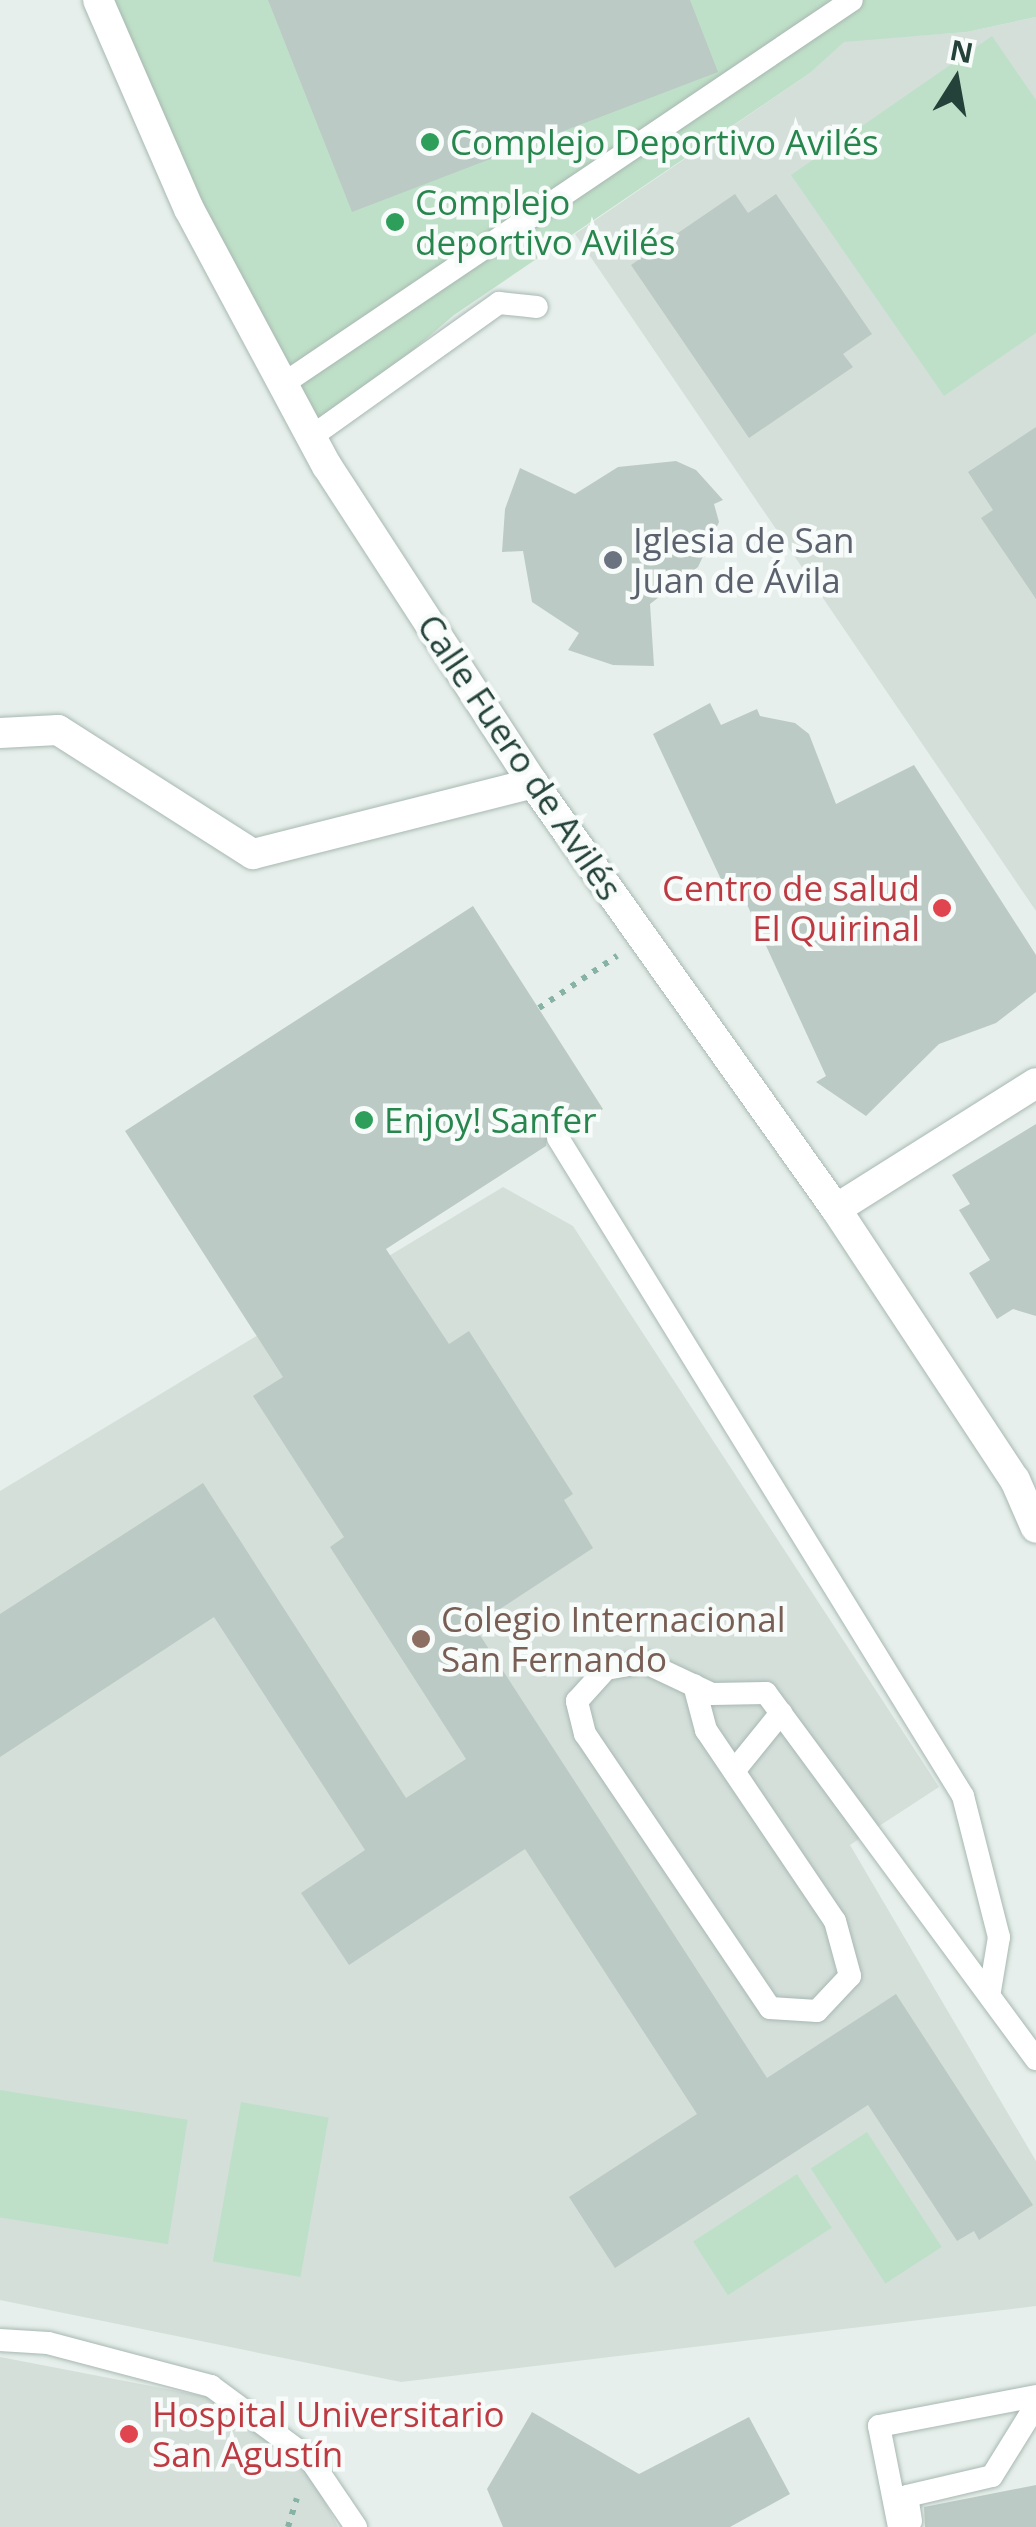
<!DOCTYPE html>
<meta charset="utf-8">
<style>
body{margin:0}
#map{position:relative;width:1036px;height:2527px;overflow:hidden;background:#e6efeb;font-family:"Open Sans",sans-serif}
div>[style]{position:absolute}
.built>*{inset:0;background:#d4dfda}
.green>*{inset:0;background:#bfe0c8;transform-origin:0 0}
.building>*{inset:0;background:#bbcac4}
.path>*{height:6px;margin-top:-3px;transform-origin:0;background:repeating-linear-gradient(90deg,#86b3a5 0 5px,transparent 0 13px)}
.roads{filter:drop-shadow(0 0 2px #a8b8b2) drop-shadow(0 0 2px #a8b8b2)}
.lane>*{height:22px;margin:-11px;padding:0 11px;transform-origin:11px;border-radius:11px;background:#fff}
.street>*{height:30px;margin:-15px;padding:0 15px;transform-origin:15px;border-radius:15px;background:#fff}
.dots>*{width:28px;height:28px;translate:-50% -50%;box-sizing:border-box;border:5px solid #f7fbf9;border-radius:50%}
span{translate:-50% -50%;white-space:nowrap;text-align:center;line-height:1.15;-webkit-text-stroke:9px #f7fbf9;paint-order:stroke}
.leisure-label{font-size:35px;color:#27864d}
.left{translate:0 -50%;text-align:left}
.worship-label{font-size:35px;color:#5b616d}
.street-label{font-size:35px;color:#24423a}
.health-label{font-size:35px;color:#be3a42}
.right{translate:-100% -50%;text-align:right}
.education-label{font-size:35px;color:#785e54}
.north{position:absolute;left:906px;top:30px;width:100px;height:100px;-webkit-text-stroke:8px #f7fbf9;paint-order:stroke;rotate:11deg;font-size:28px;font-weight:700;line-height:40px;text-align:center;color:#24423a}
.north::after{content:'';display:block;margin:auto;width:35px;height:45px;background:#24423a;clip-path:polygon(50% 0,100% 100%,50% 72%,0 100%)}
</style>
<div id="map">
<div class="built">
<i style="clip-path:polygon(1036px 17px,1036px 911px,575px 234px,810px 73px,844px 41px,967px 32px)"></i>
<i style="clip-path:polygon(503px 1187px,573px 1226px,939px 1787px,850px 1845px,1036px 2161px,1036px 2306px,401px 2382px,0 2300px,0 1491px)"></i>
<i style="clip-path:polygon(0 2357px,208px 2397px,308px 2470px,338px 2527px,0 2527px)"></i>
</div>
<div class="green">
<i style="clip-path:polygon(98px 0,1036px 0,1036px 17px,967px 32px,844px 42px,810px 73px,454px 315px,311px 437px)"></i>
<i style="clip-path:polygon(992px 36px,1036px 100px,1036px 333px,944px 396px,791px 175px)"></i>
<i style="left:0;top:2090px;width:190px;height:126px;rotate:9deg"></i>
<i style="left:241px;top:2102px;width:89px;height:162px;rotate:10deg"></i>
<i style="left:867px;top:2132px;width:137px;height:67px;rotate:57deg"></i>
<i style="left:797px;top:2174px;width:64px;height:124px;rotate:57deg"></i>
</div>
<div class="building">
<i style="clip-path:polygon(268px 0,690px 0,718px 72px,352px 212px)"></i>
<i style="clip-path:polygon(735px 194px,748px 213px,776px 194px,872px 334px,843px 354px,853px 367px,749px 438px,631px 265px)"></i>
<i style="clip-path:polygon(1036px 427px,1036px 599px,981px 518px,993px 510px,968px 472px)"></i>
<i style="clip-path:polygon(676px 461px,696px 470px,723px 500px,714px 504px,719px 522px,698px 567px,650px 604px,654px 666px,613px 665px,568px 650px,579px 633px,532px 602px,523px 551px,502px 552px,505px 509px,520px 468px,575px 494px,618px 467px)"></i>
<i style="clip-path:polygon(710px 703px,721px 725px,757px 709px,760px 716px,795px 723px,809px 734px,836px 804px,914px 765px,1036px 955px,1036px 992px,996px 1023px,939px 1044px,866px 1116px,816px 1082px,826px 1076px,744px 898px,733px 905px,653px 734px)"></i>
<i style="clip-path:polygon(473px 906px,603px 1109px,571px 1130px,549px 1126px,546px 1146px,386px 1249px,449px 1344px,469px 1331px,573px 1494px,564px 1500px,593px 1548px,474px 1626px,767px 2078px,896px 1994px,1033px 2205px,979px 2240px,974px 2231px,957px 2241px,868px 2105px,615px 2268px,569px 2197px,697px 2114px,525px 1849px,349px 1965px,301px 1893px,365px 1850px,214px 1617px,0 1757px,0 1614px,203px 1483px,406px 1798px,466px 1759px,330px 1547px,344px 1537px,253px 1396px,283px 1377px,125px 1131px)"></i>
<i style="clip-path:polygon(1036px 1124px,1036px 1316px,1013px 1309px,997px 1319px,969px 1273px,990px 1260px,959px 1210px,970px 1204px,952px 1175px)"></i>
<i style="clip-path:polygon(532px 2412px,639px 2474px,749px 2417px,790px 2494px,730px 2527px,503px 2527px,487px 2489px)"></i>
<i style="clip-path:polygon(1036px 2485px,1036px 2527px,925px 2527px,924px 2507px)"></i>
</div>
<div class="path">
<i style="left:539px;top:1008px;width:94px;rotate:-33.7deg"></i>
<i style="left:288px;top:2527px;width:30px;rotate:-73deg"></i>
</div>
<div class="roads">
<div class="lane">
<i style="left:283px;top:384px;width:686px;rotate:-34.01deg"></i>
<i style="left:311px;top:437px;width:231px;rotate:-35.5deg"></i>
<i style="left:499px;top:303px;width:38px;rotate:6deg"></i>
<i style="left:558px;top:1138px;width:773px;rotate:58.39deg"></i>
<i style="left:963px;top:1796px;width:146px;rotate:75.7deg"></i>
<i style="left:999px;top:1937px;width:55px;rotate:99.5deg"></i>
<i style="left:694px;top:1685px;width:47px;rotate:75.1deg"></i>
<i style="left:706px;top:1730px;width:230px;rotate:56deg"></i>
<i style="left:835px;top:1921px;width:57px;rotate:74.7deg"></i>
<i style="left:850px;top:1976px;width:48px;rotate:133.3deg"></i>
<i style="left:817px;top:2011px;width:47px;rotate:-176.3deg"></i>
<i style="left:770px;top:2008px;width:331px;rotate:-124deg"></i>
<i style="left:585px;top:1734px;width:34px;rotate:-104deg"></i>
<i style="left:577px;top:1701px;width:43px;rotate:-47.8deg"></i>
<i style="left:606px;top:1669px;width:39px;rotate:-10deg"></i>
<i style="left:644px;top:1662px;width:75px;rotate:25.2deg"></i>
<i style="left:712px;top:1694px;width:54px;rotate:-1.1deg"></i>
<i style="left:766px;top:1693px;width:455px;rotate:53.6deg"></i>
<i style="left:734px;top:1771px;width:75px;rotate:-51deg"></i>
<i style="left:0;top:2340px;width:48px;rotate:3.6deg"></i>
<i style="left:48px;top:2343px;width:169px;rotate:14.8deg"></i>
<i style="left:211px;top:2386px;width:123px;rotate:36.4deg"></i>
<i style="left:310px;top:2459px;width:82px;rotate:55.9deg"></i>
<i style="left:911px;top:2521px;width:25px;rotate:-99deg"></i>
<i style="left:907px;top:2496px;width:87px;rotate:-13.2deg"></i>
<i style="left:992px;top:2476px;width:84px;rotate:-58.2deg"></i>
<i style="left:899px;top:2527px;width:103px;rotate:-101.2deg"></i>
<i style="left:879px;top:2426px;width:160px;rotate:-10.8deg"></i>
</div>
<div class="street">
<i style="left:98px;top:0;width:228px;rotate:66.5deg"></i>
<i style="left:189px;top:209px;width:292px;rotate:61.8deg"></i>
<i style="left:327px;top:466px;width:378px;rotate:57deg"></i>
<i style="left:533px;top:783px;width:523px;rotate:54.58deg"></i>
<i style="left:836px;top:1209px;width:325px;rotate:56.6deg"></i>
<i style="left:1015px;top:1480px;width:52px;rotate:66.4deg"></i>
<i style="left:0;top:733px;width:58px;rotate:-3deg"></i>
<i style="left:58px;top:730px;width:231px;rotate:32.5deg"></i>
<i style="left:253px;top:854px;width:289px;rotate:-14.2deg"></i>
<i style="left:836px;top:1209px;width:236px;rotate:-32.2deg"></i>
</div>
</div>
<div class="dots">
<i style="left:430px;top:142px;background:#2e9e5b"></i>
<i style="left:395px;top:222px;background:#2e9e5b"></i>
<i style="left:613px;top:560px;background:#6b7280"></i>
<i style="left:942px;top:908px;background:#e0444e"></i>
<i style="left:364px;top:1120px;background:#2e9e5b"></i>
<i style="left:421px;top:1639px;background:#8d6e63"></i>
<i style="left:129px;top:2434px;background:#e0444e"></i>
</div>
<div class="leisure-label">
<span class="left" style="left:450px;top:142px">Complejo Deportivo Avilés</span>
<span class="left" style="left:415px;top:222px">Complejo<br>deportivo Avilés</span>
<span class="left" style="left:384px;top:1120px">Enjoy! Sanfer</span>
</div>
<div class="worship-label">
<span class="left" style="left:633px;top:560px">Iglesia de San<br>Juan de Ávila</span>
</div>
<div class="street-label">
<span style="left:520px;top:757px;rotate:56deg">Calle Fuero de Avilés</span>
</div>
<div class="health-label">
<span class="right" style="left:920px;top:908px">Centro de salud<br>El Quirinal</span>
<span class="left" style="left:152px;top:2434px">Hospital Universitario<br>San Agustín</span>
</div>
<div class="education-label">
<span class="left" style="left:441px;top:1639px">Colegio Internacional<br>San Fernando</span>
</div>
<div class="north">N</div>
</div>
